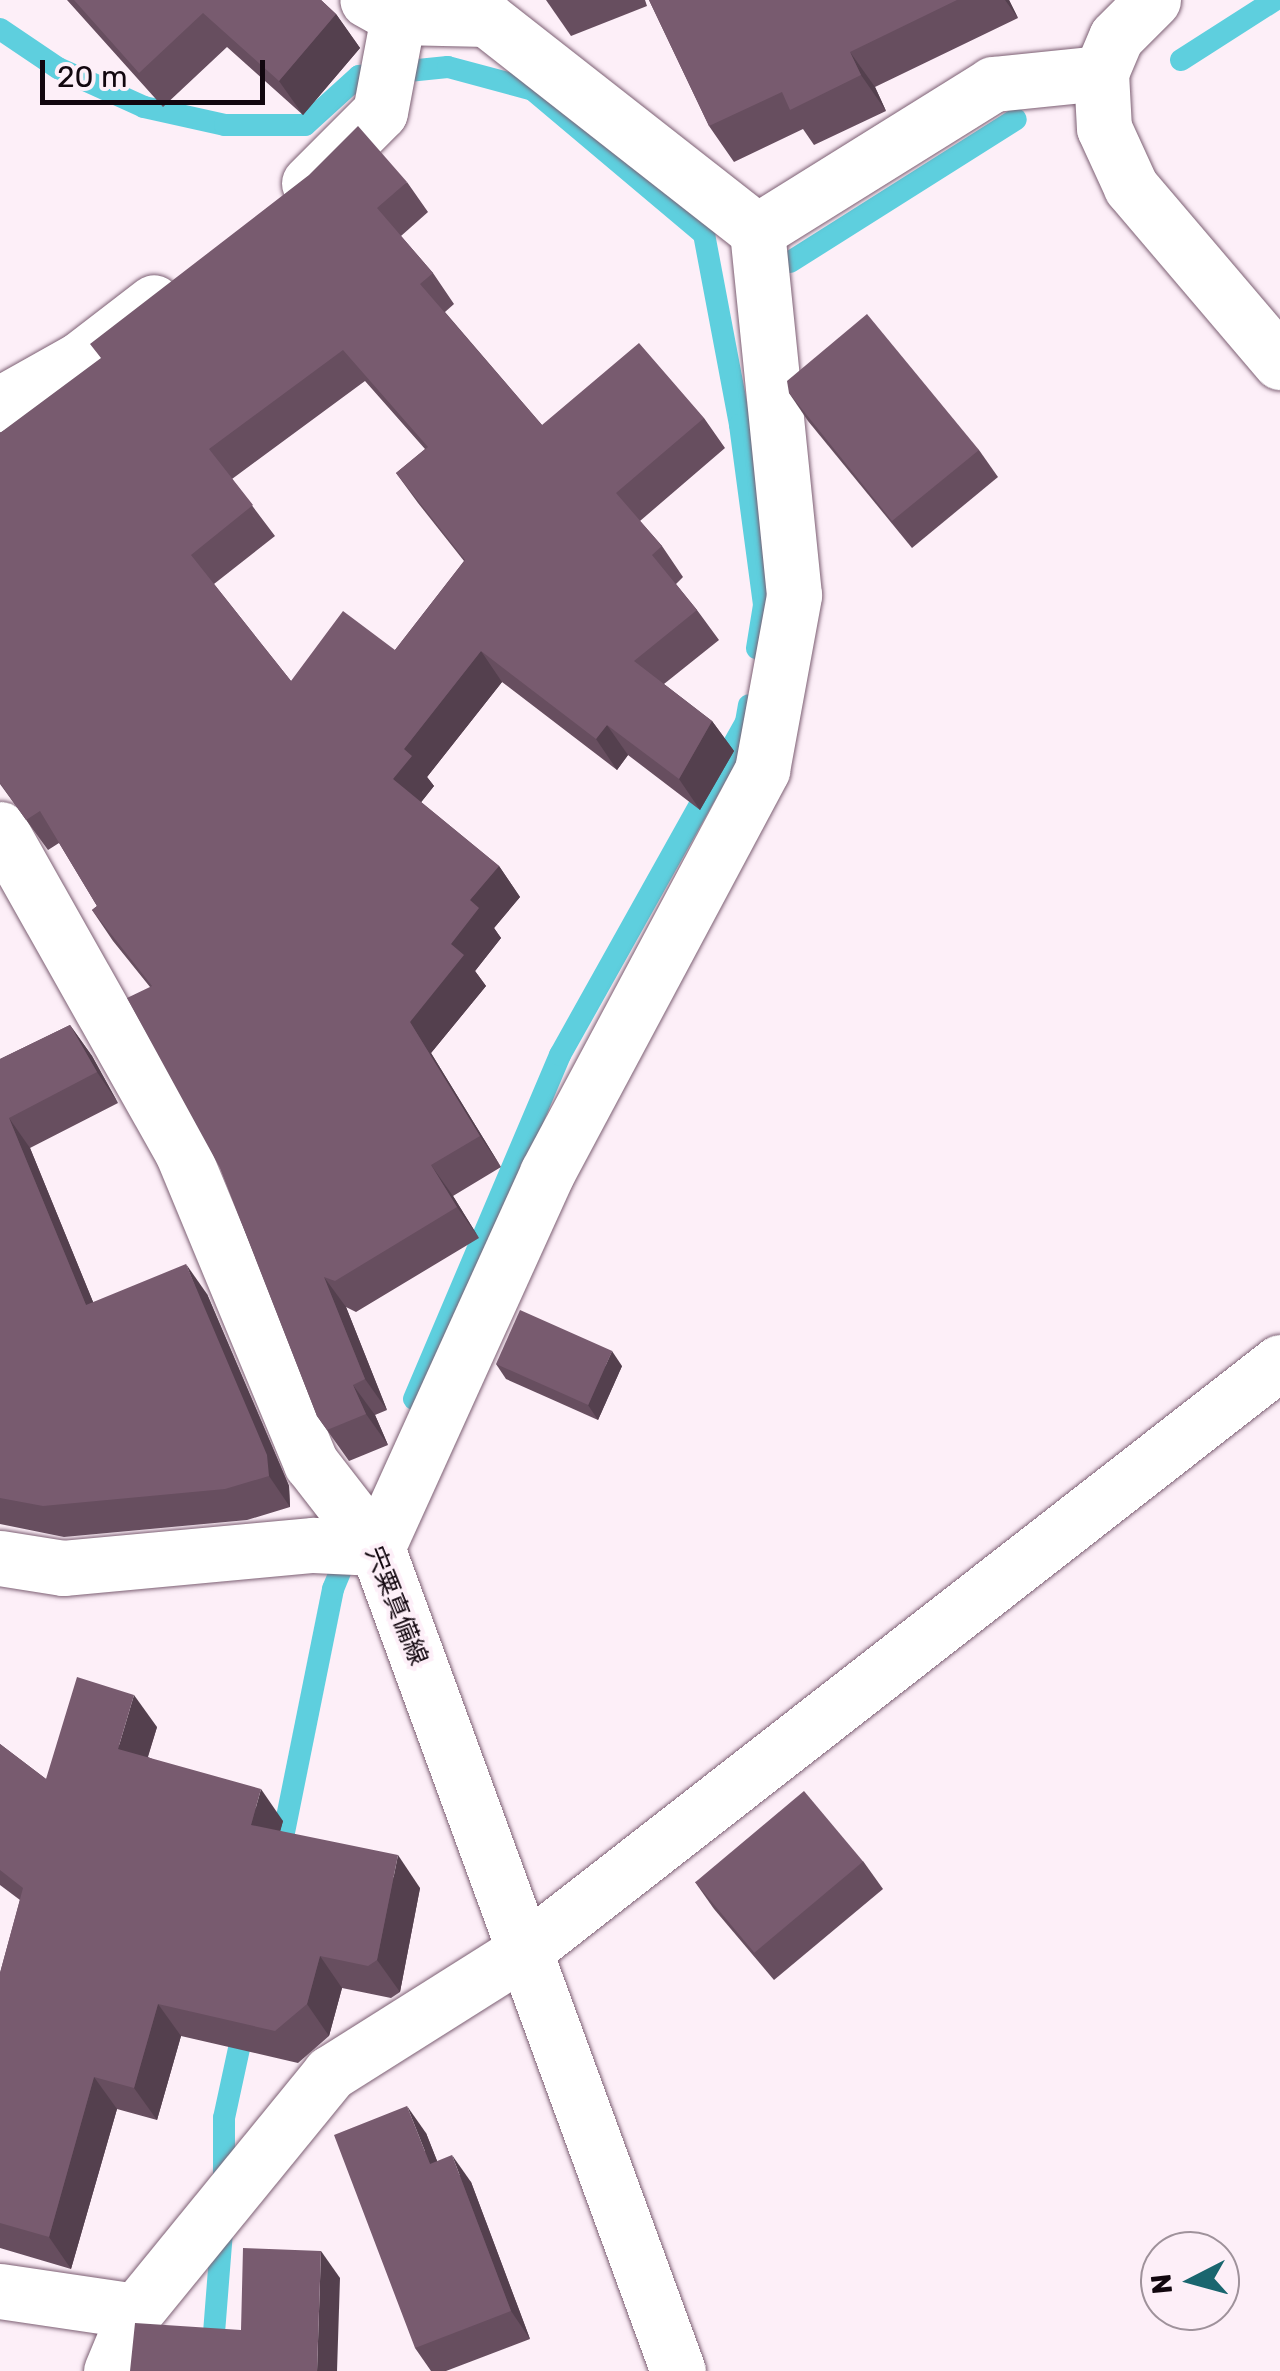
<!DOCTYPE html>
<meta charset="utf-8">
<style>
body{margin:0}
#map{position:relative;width:1280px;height:2371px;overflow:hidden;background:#fdeff8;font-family:Rubik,"Noto Sans JP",sans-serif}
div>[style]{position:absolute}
.stream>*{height:22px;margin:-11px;padding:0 11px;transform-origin:11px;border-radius:11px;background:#5ecfde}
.roads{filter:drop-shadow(0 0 2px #7c5f73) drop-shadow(0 0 2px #7c5f73)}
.minor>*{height:55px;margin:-27.5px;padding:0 27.5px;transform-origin:27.5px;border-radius:27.5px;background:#fff}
.major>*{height:55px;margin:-27.5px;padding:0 27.5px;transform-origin:27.5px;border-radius:27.5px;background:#fff}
.wall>*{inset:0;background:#674e5f}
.shaded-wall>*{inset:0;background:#54404e}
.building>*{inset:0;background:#785b6f;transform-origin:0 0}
span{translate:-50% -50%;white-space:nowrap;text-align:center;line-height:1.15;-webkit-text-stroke:8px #fdeff8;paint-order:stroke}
.street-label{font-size:25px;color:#12070f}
.north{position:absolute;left:1140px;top:2231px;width:100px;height:100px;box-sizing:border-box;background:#fdeff8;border:2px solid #9f929b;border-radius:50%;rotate:264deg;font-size:28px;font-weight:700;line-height:40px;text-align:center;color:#12070f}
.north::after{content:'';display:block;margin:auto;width:35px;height:45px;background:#1a666f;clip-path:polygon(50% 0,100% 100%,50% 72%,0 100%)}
.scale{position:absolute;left:40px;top:60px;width:225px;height:45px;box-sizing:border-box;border:5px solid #12070f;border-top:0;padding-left:12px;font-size:30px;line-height:35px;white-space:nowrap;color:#12070f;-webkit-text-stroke:8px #fdeff8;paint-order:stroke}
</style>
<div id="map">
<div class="stream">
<i style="left:0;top:29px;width:70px;rotate:33.9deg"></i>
<i style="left:58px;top:68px;width:94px;rotate:24.4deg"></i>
<i style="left:144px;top:107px;width:83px;rotate:12.5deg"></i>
<i style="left:225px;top:125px;width:80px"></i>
<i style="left:305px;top:125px;width:73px;rotate:-42.2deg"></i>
<i style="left:359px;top:76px;width:89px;rotate:-5.8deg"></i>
<i style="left:448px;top:67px;width:88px;rotate:15.1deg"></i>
<i style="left:533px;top:90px;width:224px;rotate:40.1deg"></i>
<i style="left:704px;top:234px;width:194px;rotate:79.3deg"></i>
<i style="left:740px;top:425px;width:182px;rotate:82.4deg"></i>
<i style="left:764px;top:605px;width:44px;rotate:99.2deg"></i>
<i style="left:1181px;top:60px;width:112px;rotate:-32.6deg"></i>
<i style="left:790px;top:262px;width:267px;rotate:-32.3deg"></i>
<i style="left:414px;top:1399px;width:374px;rotate:-67deg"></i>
<i style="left:560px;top:1055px;width:381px;rotate:-60.8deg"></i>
<i style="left:746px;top:722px;width:17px;rotate:-80deg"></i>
<i style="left:278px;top:1862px;width:278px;rotate:-78.6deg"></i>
<i style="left:333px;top:1589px;width:44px;rotate:-67.5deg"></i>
<i style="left:224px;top:2187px;width:69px;rotate:-90deg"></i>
<i style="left:224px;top:2118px;width:99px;rotate:-77.8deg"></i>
<i style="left:211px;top:2371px;width:152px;rotate:-85.5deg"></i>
</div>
<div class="roads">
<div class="minor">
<i style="left:1153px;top:0;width:52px;rotate:135deg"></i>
<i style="left:1116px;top:37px;width:39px;rotate:113deg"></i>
<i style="left:1101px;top:73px;width:55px;rotate:86.9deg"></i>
<i style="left:1104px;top:128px;width:65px;rotate:65.4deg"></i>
<i style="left:1131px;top:187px;width:230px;rotate:49.6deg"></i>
<i style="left:309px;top:183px;width:100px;rotate:-45deg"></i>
<i style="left:380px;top:112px;width:97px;rotate:-79.3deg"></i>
<i style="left:757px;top:231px;width:278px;rotate:-31.9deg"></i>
<i style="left:993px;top:84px;width:109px;rotate:-5.8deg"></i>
<i style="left:0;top:404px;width:92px;rotate:-29.4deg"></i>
<i style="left:80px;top:359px;width:93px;rotate:-37.6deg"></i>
<i style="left:0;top:1558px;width:64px;rotate:9deg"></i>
<i style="left:63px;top:1568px;width:251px;rotate:-5.3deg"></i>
<i style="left:313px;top:1545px;width:64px;rotate:2.7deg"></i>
<i style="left:377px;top:1548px;width:412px;rotate:-65.6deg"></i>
<i style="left:547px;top:1173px;width:457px;rotate:-61.9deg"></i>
<i style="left:762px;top:770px;width:178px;rotate:-79.6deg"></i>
<i style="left:794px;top:595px;width:366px;rotate:-95.8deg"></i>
<i style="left:757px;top:231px;width:343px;rotate:-141.9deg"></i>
<i style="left:487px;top:19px;width:89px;rotate:-178.7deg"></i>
<i style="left:398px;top:17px;width:35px;rotate:-151deg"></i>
<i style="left:0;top:2291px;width:137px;rotate:8.4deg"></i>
<i style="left:111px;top:2371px;width:65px;rotate:-67.4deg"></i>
<i style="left:136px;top:2311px;width:307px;rotate:-50.8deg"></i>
<i style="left:330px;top:2073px;width:229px;rotate:-32.2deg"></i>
<i style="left:524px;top:1951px;width:958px;rotate:-37.92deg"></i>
</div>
<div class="major">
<i style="left:0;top:829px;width:371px;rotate:60.6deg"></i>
<i style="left:182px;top:1152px;width:337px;rotate:67.5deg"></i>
<i style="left:311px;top:1463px;width:108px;rotate:52.2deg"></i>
<i style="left:377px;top:1548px;width:876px;rotate:69.91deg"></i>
</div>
</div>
<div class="wall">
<i style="clip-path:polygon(67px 0,321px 0,336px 14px,360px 48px,303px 115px,227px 47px,163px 107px)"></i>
<i style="clip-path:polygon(546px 0,645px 0,647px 6px,571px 36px)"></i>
<i style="clip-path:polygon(649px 0,1009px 0,1018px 18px,875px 87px,886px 111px,814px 145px,803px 129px,734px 162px,709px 126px)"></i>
<i style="clip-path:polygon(evenodd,407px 182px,428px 212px,401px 236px,433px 273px,454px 304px,445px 312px,542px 425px,704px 418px,725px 448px,640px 521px,662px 546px,683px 577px,676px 584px,697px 610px,719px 640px,664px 684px,712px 721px,734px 751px,700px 810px,628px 755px,617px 770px,502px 682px,427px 777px,434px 786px,421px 802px,499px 866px,520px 897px,494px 928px,501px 938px,475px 971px,486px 986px,431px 1053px,501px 1167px,453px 1196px,479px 1238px,356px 1312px,346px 1307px,387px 1410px,375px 1415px,388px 1445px,349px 1461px,317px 1416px,150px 987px,113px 941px,92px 910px,97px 906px,59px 843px,48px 850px,0 784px,0 433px,407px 182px,365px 381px,425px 449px,396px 473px,418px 503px,464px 561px,395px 650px,291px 681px,214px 584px,275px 536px,232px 479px,365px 381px)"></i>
<i style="clip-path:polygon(789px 393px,979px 450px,998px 477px,912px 548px,808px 421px)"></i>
<i style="clip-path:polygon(70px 1025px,92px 1056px,118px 1103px,30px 1148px,93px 1302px,207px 1294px,289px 1486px,290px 1507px,247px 1520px,64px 1537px,0 1524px,0 1059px)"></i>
<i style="clip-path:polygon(496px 1364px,622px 1366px,598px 1420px,506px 1379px)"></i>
<i style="clip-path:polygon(157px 1727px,148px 1757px,283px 1821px,280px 1831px,420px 1888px,400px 1992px,391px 1998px,342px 1988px,329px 2036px,298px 2063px,181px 2036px,157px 2120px,117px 2109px,71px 2269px,0 2248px,0 1973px,20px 1900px,0 1885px,0 1744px,46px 1779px)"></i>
<i style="clip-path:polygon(863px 1861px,883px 1889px,774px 1980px,714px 1909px,695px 1882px)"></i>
<i style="clip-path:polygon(426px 2133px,437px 2161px,471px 2182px,530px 2339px,446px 2371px,431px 2371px,415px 2348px)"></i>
</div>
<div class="shaded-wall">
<i style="clip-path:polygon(1005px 0,1009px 0,1018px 18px)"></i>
<i style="clip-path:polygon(336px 14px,360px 48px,303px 115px,279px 81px)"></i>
<i style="clip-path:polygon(850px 52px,875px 87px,886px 111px,861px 75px)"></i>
<i style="clip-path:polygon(481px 651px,502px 682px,427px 777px,434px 786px,415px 810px,393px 779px,404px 749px)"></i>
<i style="clip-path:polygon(712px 721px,734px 751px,700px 810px,679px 779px)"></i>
<i style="clip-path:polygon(607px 725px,628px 755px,617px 770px,596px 739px)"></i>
<i style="clip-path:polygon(499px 866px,520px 897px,494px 928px,501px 938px,475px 971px,486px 986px,431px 1053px,501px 1167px,480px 1136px,410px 1022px,451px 944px,470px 900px)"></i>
<i style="clip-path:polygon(70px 1025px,92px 1056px,118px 1103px,97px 1072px)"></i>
<i style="clip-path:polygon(9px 1118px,30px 1148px,107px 1336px,86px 1305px)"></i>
<i style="clip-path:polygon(431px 1165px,453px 1196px,479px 1238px,457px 1207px)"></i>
<i style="clip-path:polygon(186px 1264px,207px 1294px,289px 1486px,290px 1507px,269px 1476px)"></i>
<i style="clip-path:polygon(324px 1277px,346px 1307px,387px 1410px,365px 1379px)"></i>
<i style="clip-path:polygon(612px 1351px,622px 1366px,598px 1420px,588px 1405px)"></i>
<i style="clip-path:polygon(353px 1385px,375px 1415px,388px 1445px,366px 1414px)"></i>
<i style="clip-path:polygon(134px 1695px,157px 1727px,140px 1781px,118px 1749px)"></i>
<i style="clip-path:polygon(261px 1789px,283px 1821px,273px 1858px,251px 1825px)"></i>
<i style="clip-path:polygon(398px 1855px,420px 1888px,400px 1992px,377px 1960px)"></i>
<i style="clip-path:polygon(320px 1956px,342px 1988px,329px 2036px,307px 2004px)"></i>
<i style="clip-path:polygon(158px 2004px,181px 2036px,157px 2120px,134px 2088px)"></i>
<i style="clip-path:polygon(94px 2077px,117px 2109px,71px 2269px,49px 2237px)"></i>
<i style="clip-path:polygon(407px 2106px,426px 2133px,449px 2191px,430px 2164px)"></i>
<i style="clip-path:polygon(452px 2155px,471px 2182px,530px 2339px,511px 2311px)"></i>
<i style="clip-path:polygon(321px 2251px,340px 2278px,337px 2371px,317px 2371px)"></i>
</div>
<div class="building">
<i style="clip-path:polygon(74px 0,321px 0,336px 14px,279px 81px,203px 13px,139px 73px)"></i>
<i style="clip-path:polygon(649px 0,957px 0,850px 52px,861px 75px,790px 110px,782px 92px,709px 126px)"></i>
<i style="clip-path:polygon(evenodd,358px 126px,407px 182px,377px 208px,433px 273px,420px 284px,542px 425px,639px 343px,704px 418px,616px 493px,662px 546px,652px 555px,697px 610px,634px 661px,712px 721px,679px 779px,607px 725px,596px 739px,481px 651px,404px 749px,412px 756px,393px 779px,499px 866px,470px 900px,479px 908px,451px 944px,464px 955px,410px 1022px,480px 1136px,431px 1165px,457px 1207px,335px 1281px,324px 1277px,365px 1379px,353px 1385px,366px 1414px,327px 1430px,317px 1416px,220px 1168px,127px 998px,152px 986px,92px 910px,97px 906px,40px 811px,26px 820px,0 783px,0 433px,101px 358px,90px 344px,309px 175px,358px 126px,343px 350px,428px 447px,396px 473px,465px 560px,395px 650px,343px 611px,291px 681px,191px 555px,253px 505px,209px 449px,343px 350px)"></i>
<i style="clip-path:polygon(867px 314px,979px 450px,892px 521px,789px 393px,787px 381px)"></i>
<i style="clip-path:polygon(70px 1025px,97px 1072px,9px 1118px,86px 1305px,186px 1264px,267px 1455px,269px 1476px,225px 1489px,43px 1506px,0 1498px,0 1059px)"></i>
<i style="left:520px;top:1310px;width:101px;height:59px;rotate:24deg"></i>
<i style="clip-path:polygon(77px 1677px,134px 1695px,118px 1749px,261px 1789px,251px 1825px,398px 1855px,377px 1960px,368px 1966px,320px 1956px,307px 2004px,275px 2031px,158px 2004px,134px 2088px,94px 2077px,49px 2237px,0 2223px,0 1973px,23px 1888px,0 1870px,0 1744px,46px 1779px)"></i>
<i style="left:804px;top:1791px;width:92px;height:142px;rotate:50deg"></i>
<i style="clip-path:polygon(407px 2106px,430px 2164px,452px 2155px,511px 2311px,415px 2348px,334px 2135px)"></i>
<i style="clip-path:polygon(243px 2248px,321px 2251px,317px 2371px,130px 2371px,135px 2323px,241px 2330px)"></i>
</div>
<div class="street-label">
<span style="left:396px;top:1606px;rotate:68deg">宍粟真備線</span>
</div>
<div class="north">N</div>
<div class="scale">20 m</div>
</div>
